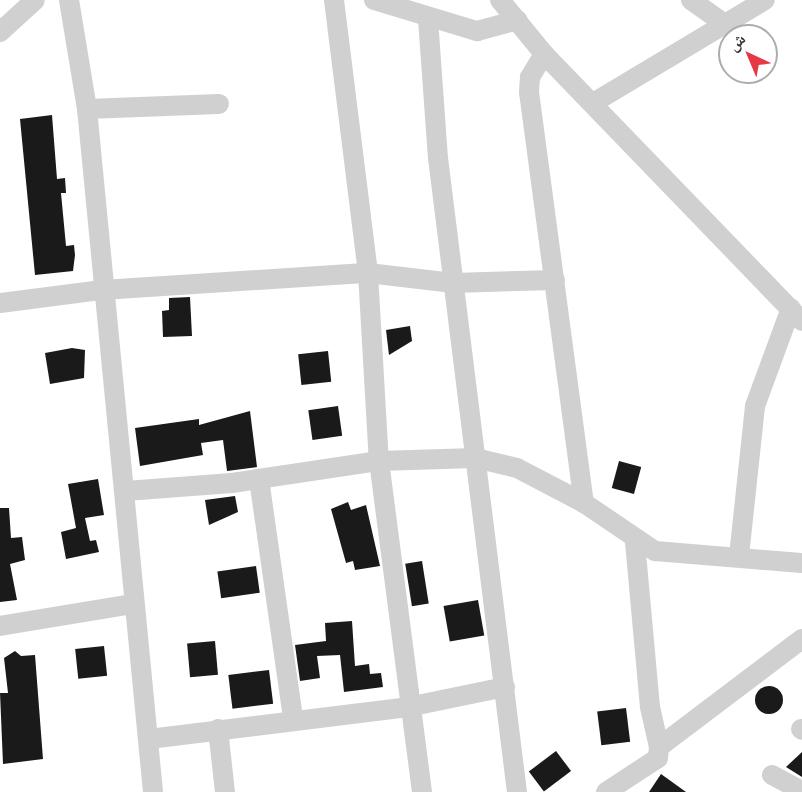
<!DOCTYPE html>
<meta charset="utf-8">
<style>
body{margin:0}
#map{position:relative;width:802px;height:792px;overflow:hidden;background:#fff;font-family:"Alegreya Sans","Noto Naskh Arabic",sans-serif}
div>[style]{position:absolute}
.building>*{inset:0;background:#1a1a1a;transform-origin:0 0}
.round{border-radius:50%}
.minor>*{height:20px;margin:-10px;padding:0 10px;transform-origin:10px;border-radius:10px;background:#d0d0d0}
span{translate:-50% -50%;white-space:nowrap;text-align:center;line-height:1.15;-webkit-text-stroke:6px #fff;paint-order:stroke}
.north{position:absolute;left:718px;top:24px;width:60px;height:60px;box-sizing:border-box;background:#fff;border:2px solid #adadad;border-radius:50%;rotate:316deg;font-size:16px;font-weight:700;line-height:24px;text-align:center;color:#333}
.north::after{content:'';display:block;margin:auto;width:21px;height:27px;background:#e63946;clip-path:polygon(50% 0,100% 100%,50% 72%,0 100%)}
</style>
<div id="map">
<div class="building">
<i style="clip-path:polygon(52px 115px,57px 179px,65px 178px,66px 193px,61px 193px,66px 246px,74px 245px,75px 255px,73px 271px,35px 275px,20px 119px)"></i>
<i style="clip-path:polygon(190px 297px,192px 336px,163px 337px,162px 311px,169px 310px,169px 298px)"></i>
<i style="clip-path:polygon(410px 326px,412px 341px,389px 355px,386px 330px)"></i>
<i style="clip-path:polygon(72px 348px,85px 350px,84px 378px,50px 384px,45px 353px)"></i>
<i style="left:328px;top:351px;width:31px;height:30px;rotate:84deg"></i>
<i style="left:338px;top:406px;width:30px;height:30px;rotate:82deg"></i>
<i style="clip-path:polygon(250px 411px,257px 467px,227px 471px,223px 440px,201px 443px,203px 455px,140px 466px,135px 428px,199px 419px,199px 425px)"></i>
<i style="left:619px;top:461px;width:23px;height:28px;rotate:15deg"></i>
<i style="clip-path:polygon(98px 479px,104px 515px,85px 518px,90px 541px,96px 540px,99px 552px,66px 559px,61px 532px,76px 528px,68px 484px)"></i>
<i style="clip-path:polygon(235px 496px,238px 512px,209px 525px,205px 500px)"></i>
<i style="clip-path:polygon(348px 502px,351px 510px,366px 505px,380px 566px,355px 570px,353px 561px,346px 563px,331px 509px)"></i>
<i style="clip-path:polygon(0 508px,9px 508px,11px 538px,22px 537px,25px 560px,10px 564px,17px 600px,0 602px)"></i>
<i style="left:422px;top:561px;width:43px;height:17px;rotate:81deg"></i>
<i style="left:256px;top:566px;width:27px;height:39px;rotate:82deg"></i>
<i style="left:478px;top:600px;width:36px;height:35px;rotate:80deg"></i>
<i style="clip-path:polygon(352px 621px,355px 666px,369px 664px,370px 674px,381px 673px,383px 687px,344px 692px,340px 655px,317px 656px,320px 678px,300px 681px,295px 645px,326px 641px,325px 623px)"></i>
<i style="left:215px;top:641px;width:34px;height:28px;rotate:85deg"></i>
<i style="left:104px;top:646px;width:30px;height:29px;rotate:84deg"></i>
<i style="clip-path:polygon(15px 651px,21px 656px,35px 655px,43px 759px,3px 764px,0 693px,8px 693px,4px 658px)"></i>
<i style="left:269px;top:670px;width:34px;height:41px;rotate:83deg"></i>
<i class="round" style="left:755px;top:686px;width:28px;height:28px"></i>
<i style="left:626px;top:708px;width:34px;height:29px;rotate:83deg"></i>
<i style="left:556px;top:751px;width:25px;height:34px;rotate:53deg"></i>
<i style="clip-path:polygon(802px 752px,802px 777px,786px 767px)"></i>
<i style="clip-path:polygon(661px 774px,686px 792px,649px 792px)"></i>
</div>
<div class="minor">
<i style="left:69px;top:0;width:110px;rotate:80.6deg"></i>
<i style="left:87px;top:109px;width:686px;rotate:84.48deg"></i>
<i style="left:334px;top:0;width:275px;rotate:82.9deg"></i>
<i style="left:368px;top:273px;width:188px;rotate:86.7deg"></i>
<i style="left:379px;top:461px;width:334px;rotate:82.6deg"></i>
<i style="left:374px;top:0;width:108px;rotate:16.8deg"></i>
<i style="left:477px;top:31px;width:42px;rotate:-15deg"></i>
<i style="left:500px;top:0;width:70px;rotate:50.8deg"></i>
<i style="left:544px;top:54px;width:371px;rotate:46deg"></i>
<i style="left:691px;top:0;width:43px;rotate:35.5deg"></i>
<i style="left:428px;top:19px;width:139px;rotate:85.9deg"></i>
<i style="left:438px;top:158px;width:639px;rotate:82.9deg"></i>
<i style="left:0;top:32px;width:47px;rotate:-42.4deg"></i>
<i style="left:544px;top:54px;width:27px;rotate:121deg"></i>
<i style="left:530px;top:77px;width:15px;rotate:94deg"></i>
<i style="left:529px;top:92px;width:415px;rotate:82.4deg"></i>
<i style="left:593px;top:103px;width:200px;rotate:-30.9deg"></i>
<i style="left:87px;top:109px;width:132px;rotate:-2.2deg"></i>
<i style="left:0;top:303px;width:103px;rotate:-7.3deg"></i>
<i style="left:102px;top:290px;width:267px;rotate:-3.7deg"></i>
<i style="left:368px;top:273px;width:86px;rotate:6.7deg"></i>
<i style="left:453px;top:283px;width:102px;rotate:-1.7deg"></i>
<i style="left:259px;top:479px;width:241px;rotate:81.9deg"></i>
<i style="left:126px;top:491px;width:106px;rotate:-4.3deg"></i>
<i style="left:232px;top:483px;width:149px;rotate:-8.5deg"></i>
<i style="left:379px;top:461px;width:96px;rotate:-1.8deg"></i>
<i style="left:475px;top:458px;width:43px;rotate:13.4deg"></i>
<i style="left:517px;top:468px;width:76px;rotate:27.6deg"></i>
<i style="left:584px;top:503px;width:86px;rotate:34.1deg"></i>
<i style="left:655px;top:551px;width:147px;rotate:4.7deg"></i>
<i style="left:739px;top:556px;width:151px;rotate:-83.9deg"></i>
<i style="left:755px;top:406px;width:104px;rotate:-69.8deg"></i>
<i style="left:0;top:626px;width:135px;rotate:-9.4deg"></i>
<i style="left:218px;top:729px;width:63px;rotate:83.7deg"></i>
<i style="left:801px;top:729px;width:1px;rotate:45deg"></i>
<i style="left:149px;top:739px;width:261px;rotate:-7deg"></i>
<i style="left:408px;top:707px;width:99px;rotate:-11.7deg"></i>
<i style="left:659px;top:747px;width:179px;rotate:-37.1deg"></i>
<i style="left:772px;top:775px;width:34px;rotate:28deg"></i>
<i style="left:606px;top:792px;width:62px;rotate:-33.2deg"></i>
<i style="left:658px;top:758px;width:11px;rotate:-85deg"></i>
<i style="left:659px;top:747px;width:41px;rotate:-102.7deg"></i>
<i style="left:650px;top:707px;width:167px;rotate:-95.2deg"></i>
</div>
<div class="north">ش</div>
</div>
